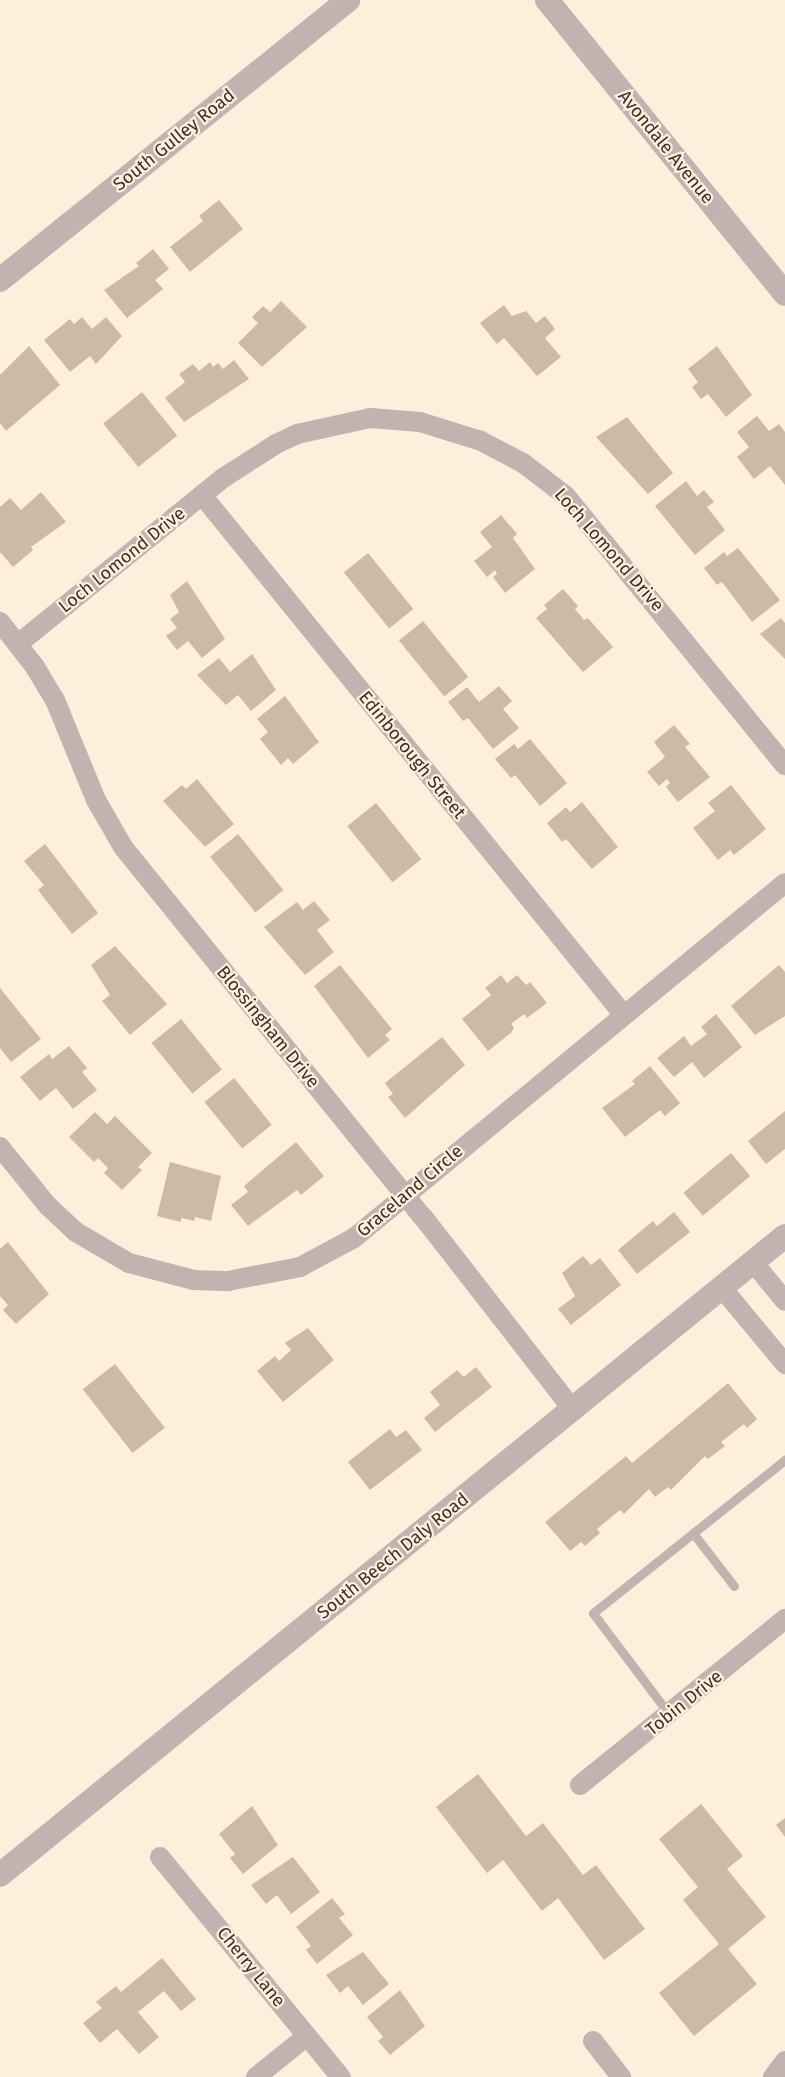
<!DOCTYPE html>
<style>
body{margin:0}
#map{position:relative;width:785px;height:2077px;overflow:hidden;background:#feefdd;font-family:"Fira Sans",sans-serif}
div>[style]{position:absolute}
.building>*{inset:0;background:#cdbaa5;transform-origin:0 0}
.service>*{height:9px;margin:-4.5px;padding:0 4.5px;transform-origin:4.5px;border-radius:4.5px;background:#c1b3b0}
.minor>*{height:20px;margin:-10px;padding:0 10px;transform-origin:10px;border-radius:10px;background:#c1b3b0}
.tertiary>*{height:24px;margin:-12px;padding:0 12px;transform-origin:12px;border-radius:12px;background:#c1b3b0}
span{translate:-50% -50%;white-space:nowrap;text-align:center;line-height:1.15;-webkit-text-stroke:4.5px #feefdd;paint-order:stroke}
.street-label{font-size:18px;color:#393129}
</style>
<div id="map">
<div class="building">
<i style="clip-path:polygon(219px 200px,243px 229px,190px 272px,170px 247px,203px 221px,199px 216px)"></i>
<i style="clip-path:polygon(153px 249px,169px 269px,155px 280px,163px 289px,127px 318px,104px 290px,139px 266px,136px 263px)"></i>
<i style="clip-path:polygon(281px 301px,307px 327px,262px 367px,238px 343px,258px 323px,252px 317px,263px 306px,270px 312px)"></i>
<i style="clip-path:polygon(504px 305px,512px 316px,526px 311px,536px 323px,545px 316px,555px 329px,545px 338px,561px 357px,537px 376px,504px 338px,497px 344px,480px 323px)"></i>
<i style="clip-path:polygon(82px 317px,92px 329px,106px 317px,122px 336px,96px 364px,90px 356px,70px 372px,44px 340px,70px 319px,74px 324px)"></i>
<i style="clip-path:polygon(29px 346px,60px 385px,6px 431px,0 423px,0 375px)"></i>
<i style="clip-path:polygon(717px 346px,752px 395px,726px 417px,708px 394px,701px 399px,692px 387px,698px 382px,688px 369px)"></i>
<i style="clip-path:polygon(234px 360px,249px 379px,184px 422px,165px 398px,185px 382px,179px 374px,193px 364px,199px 371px,210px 362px,213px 367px,218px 363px,223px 369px)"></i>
<i style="left:142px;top:392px;width:56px;height:50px;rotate:51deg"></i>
<i style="clip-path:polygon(757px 416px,769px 431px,779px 424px,785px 432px,785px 485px,770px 466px,754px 479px,737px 457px,749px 447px,737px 432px)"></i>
<i style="clip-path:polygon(627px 417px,673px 473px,648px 494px,596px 437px)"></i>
<i style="clip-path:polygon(686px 481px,697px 496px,704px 490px,714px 502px,707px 507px,725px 530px,695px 555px,655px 506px)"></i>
<i style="clip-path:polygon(41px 492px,66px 522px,31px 547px,33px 550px,13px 567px,0 552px,0 507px,10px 498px,21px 510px)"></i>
<i style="clip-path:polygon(501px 515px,517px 534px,513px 538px,535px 569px,505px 593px,493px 577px,497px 574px,495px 570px,487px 577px,474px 561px,492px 547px,480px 532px)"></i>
<i style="clip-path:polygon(738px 548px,780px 600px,752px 622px,722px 582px,717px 585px,704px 568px,724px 552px,727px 556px)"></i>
<i style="left:368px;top:553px;width:72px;height:31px;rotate:51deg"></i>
<i style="clip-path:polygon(187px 581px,225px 639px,202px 658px,188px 641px,177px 650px,166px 636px,177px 628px,170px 619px,179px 612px,170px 595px)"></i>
<i style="clip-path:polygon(563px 589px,578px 606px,575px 609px,584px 620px,588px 618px,613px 647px,583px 672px,536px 618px,547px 609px,544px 605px)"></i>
<i style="clip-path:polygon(781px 618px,785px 623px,785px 659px,760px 634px)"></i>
<i style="left:423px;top:621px;width:72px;height:31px;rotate:51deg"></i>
<i style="clip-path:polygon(252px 654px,276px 690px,251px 711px,238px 695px,226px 705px,197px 675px,219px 658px,230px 672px)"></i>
<i style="clip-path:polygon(499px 686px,512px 701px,503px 709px,519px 728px,493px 749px,468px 718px,463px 721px,448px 702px,467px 687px,479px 702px)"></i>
<i style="clip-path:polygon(285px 696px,319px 742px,293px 764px,288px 758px,281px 765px,260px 739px,268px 732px,257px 719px)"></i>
<i style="clip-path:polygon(674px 725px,690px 744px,685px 747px,710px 777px,678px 802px,666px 787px,670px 783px,667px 779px,659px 786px,647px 772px,665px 757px,654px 742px)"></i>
<i style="clip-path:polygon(530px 739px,567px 783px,540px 806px,515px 775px,511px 778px,495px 759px,514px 744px,518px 749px)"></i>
<i style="clip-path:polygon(197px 779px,234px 824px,205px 847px,163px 801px,182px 785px,186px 789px)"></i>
<i style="clip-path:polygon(731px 785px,766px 829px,734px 855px,730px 850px,718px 860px,693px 828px,715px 811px,708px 803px)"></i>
<i style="clip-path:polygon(582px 802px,618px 847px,592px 869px,566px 839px,562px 842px,547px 823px,566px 807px,570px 812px)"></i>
<i style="left:376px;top:803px;width:72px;height:37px;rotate:51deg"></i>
<i style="left:238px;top:834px;width:72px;height:36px;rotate:51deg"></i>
<i style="clip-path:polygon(45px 844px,98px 913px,72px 934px,38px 890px,44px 885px,24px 861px)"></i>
<i style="clip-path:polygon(314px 901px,330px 920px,317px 930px,334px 952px,305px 975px,264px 927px,297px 902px,303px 910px)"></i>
<i style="clip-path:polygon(115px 946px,167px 1004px,130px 1035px,102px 1001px,110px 995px,91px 965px)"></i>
<i style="clip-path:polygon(340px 965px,392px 1029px,385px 1035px,390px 1040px,368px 1058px,314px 986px)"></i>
<i style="clip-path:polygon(779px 965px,785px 972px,785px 1016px,755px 1035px,731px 1006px)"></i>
<i style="clip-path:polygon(501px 975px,507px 983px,517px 975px,526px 985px,530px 982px,547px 1003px,527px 1018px,524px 1014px,511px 1024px,514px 1028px,511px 1033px,488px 1051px,462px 1019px,491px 995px,485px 988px)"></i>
<i style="clip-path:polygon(0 988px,41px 1039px,11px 1062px,0 1048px)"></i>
<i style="clip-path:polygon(716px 1014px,742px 1047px,704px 1078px,692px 1062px,674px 1077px,657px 1058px,684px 1036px,691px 1046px,707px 1034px,701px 1027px)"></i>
<i style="left:181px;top:1019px;width:65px;height:38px;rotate:51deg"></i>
<i style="clip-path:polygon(442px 1037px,465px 1065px,405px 1118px,388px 1097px,393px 1094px,385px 1083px)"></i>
<i style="clip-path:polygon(69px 1046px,87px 1068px,82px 1072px,97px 1090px,73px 1109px,56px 1088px,40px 1101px,20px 1077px,49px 1054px,52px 1059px)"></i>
<i style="clip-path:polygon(650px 1066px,680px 1103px,665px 1116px,660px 1110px,625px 1137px,602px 1108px,635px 1084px,632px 1081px)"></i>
<i style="left:234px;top:1078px;width:60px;height:38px;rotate:51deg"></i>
<i style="clip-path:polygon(785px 1111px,785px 1149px,766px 1164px,748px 1141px)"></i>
<i style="clip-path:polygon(95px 1112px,107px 1124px,115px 1116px,152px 1153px,138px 1167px,142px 1170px,122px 1190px,104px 1173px,108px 1168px,98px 1158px,94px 1162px,69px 1137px)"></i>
<i style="clip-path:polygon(296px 1142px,324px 1176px,301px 1195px,297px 1190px,248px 1226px,231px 1205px,248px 1192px,244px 1186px)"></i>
<i style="left:731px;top:1153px;width:30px;height:62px;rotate:50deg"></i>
<i style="clip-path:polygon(170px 1162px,221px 1176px,211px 1221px,195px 1217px,194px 1221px,181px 1218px,181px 1222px,157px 1216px)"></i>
<i style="clip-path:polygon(674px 1212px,690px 1232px,637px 1274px,618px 1250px,653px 1221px,657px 1226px)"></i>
<i style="clip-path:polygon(8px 1242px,49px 1294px,16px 1324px,3px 1310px,8px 1305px,0 1296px,0 1249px)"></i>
<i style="clip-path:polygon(583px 1256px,591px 1265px,600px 1258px,621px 1285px,571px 1325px,558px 1309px,575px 1296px,562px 1273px)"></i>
<i style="clip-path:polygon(308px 1328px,334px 1360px,283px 1402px,257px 1371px,275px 1356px,279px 1361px,291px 1350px,285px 1343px)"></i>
<i style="left:115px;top:1364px;width:81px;height:41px;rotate:52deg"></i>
<i style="clip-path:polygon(476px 1367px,492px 1387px,435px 1432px,424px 1418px,440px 1405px,430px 1392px,457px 1370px,464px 1377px)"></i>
<i style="clip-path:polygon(728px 1383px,757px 1419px,747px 1428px,744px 1424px,721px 1442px,725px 1446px,708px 1459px,705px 1456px,671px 1490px,668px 1487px,655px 1497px,649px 1489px,624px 1514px,620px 1510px,597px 1529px,600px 1533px,585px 1546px,581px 1542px,570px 1551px,545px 1522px,626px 1456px,632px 1463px)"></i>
<i style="clip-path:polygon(390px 1429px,396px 1437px,406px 1430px,422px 1450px,370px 1490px,348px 1462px)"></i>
<i style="clip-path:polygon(478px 1774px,526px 1836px,543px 1823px,583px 1875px,596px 1865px,645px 1929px,604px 1960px,558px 1898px,542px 1911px,503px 1860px,487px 1873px,436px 1807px)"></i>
<i style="clip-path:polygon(701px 1804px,743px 1856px,727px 1869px,766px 1917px,728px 1949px,757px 1984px,694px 2036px,659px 1993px,719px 1944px,683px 1900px,698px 1887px,659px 1839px)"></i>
<i style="clip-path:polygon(252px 1806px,278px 1845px,243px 1874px,230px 1858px,235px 1854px,219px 1834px)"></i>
<i style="clip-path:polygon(785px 1818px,785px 1837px,776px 1825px)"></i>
<i style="clip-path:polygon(293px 1857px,320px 1892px,291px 1914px,277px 1895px,266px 1904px,251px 1885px)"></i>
<i style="clip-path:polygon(332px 1898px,345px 1914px,339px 1918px,353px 1935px,317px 1964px,306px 1950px,311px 1946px,296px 1927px)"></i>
<i style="clip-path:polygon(363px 1952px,389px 1984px,363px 2005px,348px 1986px,340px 1993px,326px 1975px)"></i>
<i style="clip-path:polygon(162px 1958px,196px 1999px,181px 2011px,164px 1991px,138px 2012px,159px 2037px,139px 2054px,117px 2029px,100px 2043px,83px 2023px,102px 2008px,96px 2002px,116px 1986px,121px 1992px)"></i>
<i style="clip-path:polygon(400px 1990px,425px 2026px,390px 2055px,378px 2041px,383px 2037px,367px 2017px)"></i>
</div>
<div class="service">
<i style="left:693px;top:1533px;width:67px;rotate:52.3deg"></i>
<i style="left:669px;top:1714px;width:126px;rotate:-127deg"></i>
<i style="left:593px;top:1613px;width:246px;rotate:-38.6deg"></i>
</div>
<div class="minor">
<i style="left:202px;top:495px;width:668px;rotate:50.95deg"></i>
<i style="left:0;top:622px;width:57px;rotate:52.1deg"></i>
<i style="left:35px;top:667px;width:39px;rotate:59deg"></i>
<i style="left:55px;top:700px;width:108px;rotate:67.7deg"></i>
<i style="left:96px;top:800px;width:54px;rotate:60.1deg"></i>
<i style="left:123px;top:847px;width:476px;rotate:51deg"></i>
<i style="left:423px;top:1217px;width:244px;rotate:52.1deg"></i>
<i style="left:18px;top:644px;width:264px;rotate:-39deg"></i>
<i style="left:223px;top:478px;width:63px;rotate:-32.7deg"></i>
<i style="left:276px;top:444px;width:23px;rotate:-25deg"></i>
<i style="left:297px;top:434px;width:75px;rotate:-12.4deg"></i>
<i style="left:370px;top:418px;width:50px;rotate:4.6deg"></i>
<i style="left:420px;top:422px;width:64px;rotate:17.3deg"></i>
<i style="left:481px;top:441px;width:47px;rotate:27.6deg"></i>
<i style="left:523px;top:463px;width:54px;rotate:37.5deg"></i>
<i style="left:566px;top:496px;width:347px;rotate:50.9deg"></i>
<i style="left:0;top:1147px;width:76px;rotate:50.9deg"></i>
<i style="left:48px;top:1206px;width:38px;rotate:43deg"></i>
<i style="left:76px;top:1232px;width:61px;rotate:30.3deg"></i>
<i style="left:129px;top:1263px;width:67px;rotate:14.7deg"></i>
<i style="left:194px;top:1280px;width:34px;rotate:2deg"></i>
<i style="left:228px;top:1281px;width:73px;rotate:-11deg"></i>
<i style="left:300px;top:1267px;width:61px;rotate:-28.2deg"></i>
<i style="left:354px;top:1238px;width:558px;rotate:-39.48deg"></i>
<i style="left:753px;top:1262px;width:50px;rotate:50.6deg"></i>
<i style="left:722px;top:1288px;width:99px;rotate:50.3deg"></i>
<i style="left:580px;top:1785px;width:264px;rotate:-39deg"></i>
<i style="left:160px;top:1857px;width:285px;rotate:50.6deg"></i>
<i style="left:593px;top:2041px;width:46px;rotate:52.1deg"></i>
<i style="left:256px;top:2077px;width:65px;rotate:-38.8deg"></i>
<i style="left:773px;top:2077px;width:20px;rotate:-53deg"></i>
</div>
<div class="tertiary">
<i style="left:547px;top:0;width:378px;rotate:51deg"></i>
<i style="left:0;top:280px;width:447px;rotate:-38.8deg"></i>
<i style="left:0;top:1875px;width:1012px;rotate:-39.15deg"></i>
</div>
<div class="street-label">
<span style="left:174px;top:140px;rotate:-39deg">South Gulley Road</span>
<span style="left:666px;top:147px;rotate:51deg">Avondale Avenue</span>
<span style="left:609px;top:550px;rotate:49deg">Loch Lomond Drive</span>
<span style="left:122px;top:560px;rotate:-39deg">Loch Lomond Drive</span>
<span style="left:412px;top:755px;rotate:51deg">Edinborough Street</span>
<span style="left:268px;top:1027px;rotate:51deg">Blossingham Drive</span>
<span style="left:410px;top:1191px;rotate:-40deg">Graceland Circle</span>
<span style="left:393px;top:1556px;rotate:-39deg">South Beech Daly Road</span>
<span style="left:684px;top:1703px;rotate:-39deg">Tobin Drive</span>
<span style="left:251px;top:1967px;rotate:51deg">Cherry Lane</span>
</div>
</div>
